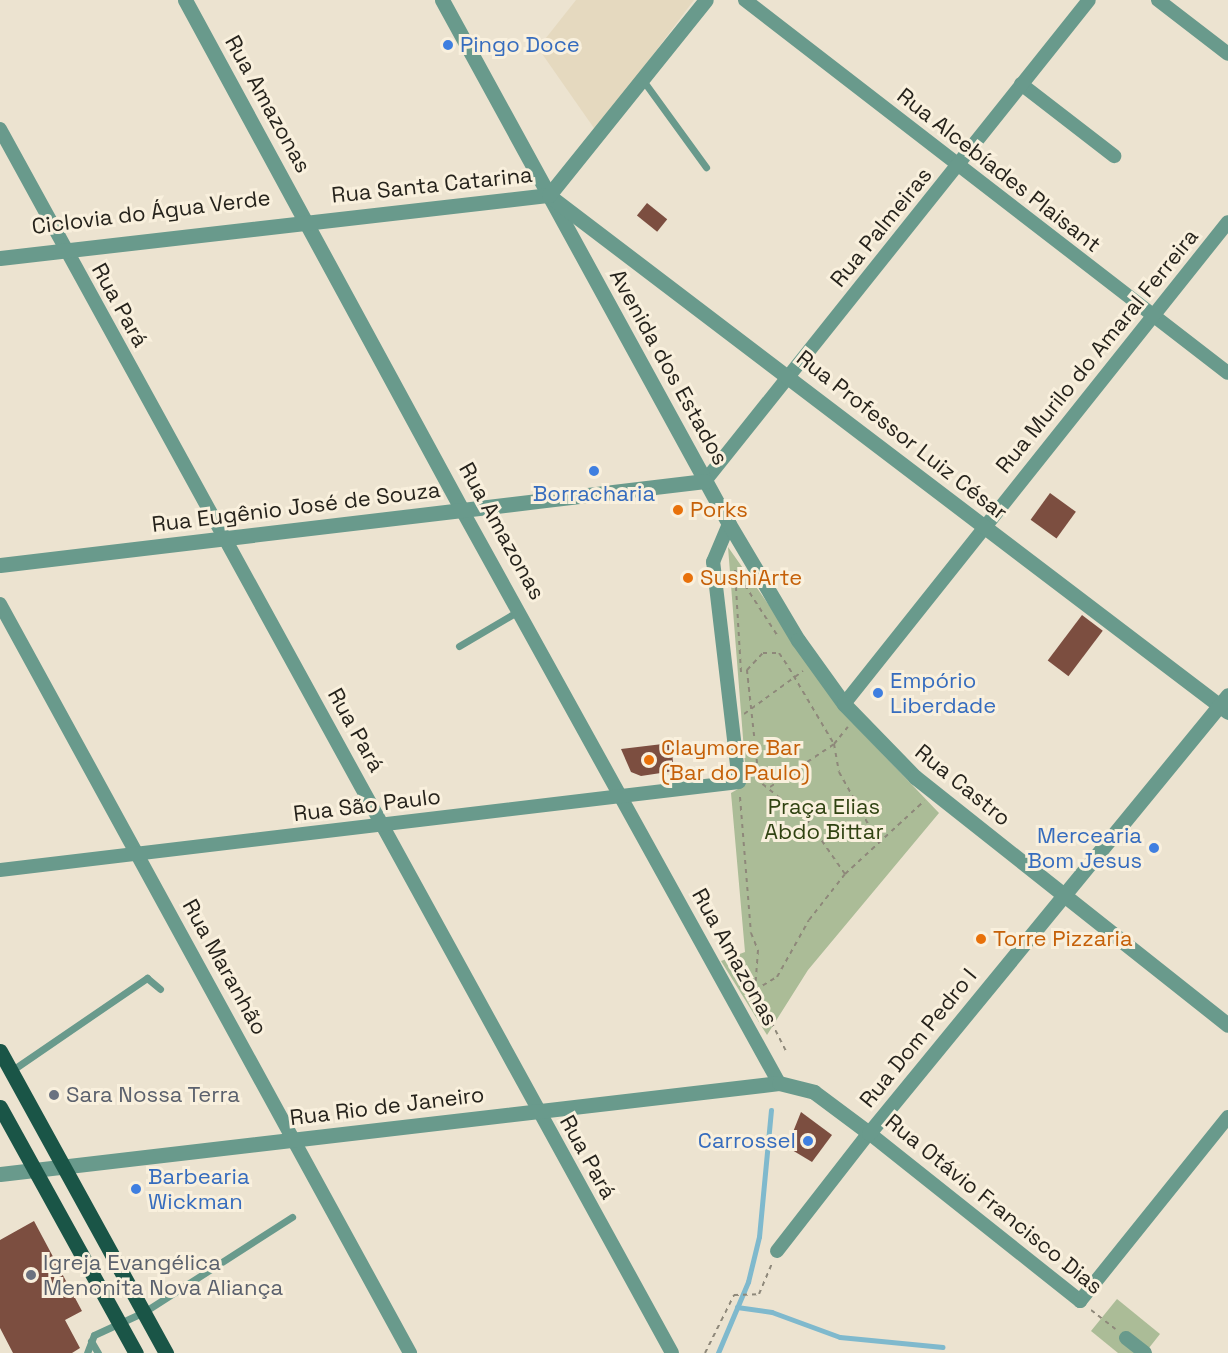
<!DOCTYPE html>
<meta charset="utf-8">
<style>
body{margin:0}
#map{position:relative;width:1228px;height:1353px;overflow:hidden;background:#ece3d0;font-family:"Space Grotesk",sans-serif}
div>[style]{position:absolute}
.built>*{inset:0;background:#e5d9bf}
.green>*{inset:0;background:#abbc97}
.stream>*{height:4.5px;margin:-2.25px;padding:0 2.25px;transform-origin:2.25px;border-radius:2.25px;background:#7fb9cd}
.building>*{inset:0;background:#7c4e40;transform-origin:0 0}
.path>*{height:2px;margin-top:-1px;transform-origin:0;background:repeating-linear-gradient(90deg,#8e887a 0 4.5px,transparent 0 9px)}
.service>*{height:7px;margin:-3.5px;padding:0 3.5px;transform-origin:3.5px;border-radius:3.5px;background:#699a8c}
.minor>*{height:14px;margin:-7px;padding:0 7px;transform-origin:7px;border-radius:7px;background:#699a8c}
.tertiary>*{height:15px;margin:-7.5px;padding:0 7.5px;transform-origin:7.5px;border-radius:7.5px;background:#699a8c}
.primary>*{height:15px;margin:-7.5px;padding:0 7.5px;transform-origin:7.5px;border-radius:7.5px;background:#1a5547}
.dots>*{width:16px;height:16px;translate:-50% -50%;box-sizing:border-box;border:3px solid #f9f0dd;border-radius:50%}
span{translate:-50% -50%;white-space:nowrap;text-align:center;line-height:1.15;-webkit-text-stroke:6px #f9f0dd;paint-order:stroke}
.shop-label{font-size:22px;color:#366cbe}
.left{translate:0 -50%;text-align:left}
.right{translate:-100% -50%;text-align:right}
.street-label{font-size:22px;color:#26231c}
.food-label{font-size:22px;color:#c56008}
.park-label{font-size:22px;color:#304312}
.worship-label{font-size:22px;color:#5b616d}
</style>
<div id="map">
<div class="built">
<i style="clip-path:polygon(576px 0,694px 0,596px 131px,538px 48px)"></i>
</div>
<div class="green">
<i style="clip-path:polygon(728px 547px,850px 720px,939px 813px,808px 970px,767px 1035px,721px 961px,745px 952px,731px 793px,745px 785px,746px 776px)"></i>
<i style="clip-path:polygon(1117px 1299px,1160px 1334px,1145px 1353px,1118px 1353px,1091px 1331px)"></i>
</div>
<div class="stream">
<i style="left:737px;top:1307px;width:35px;rotate:8deg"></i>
<i style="left:772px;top:1312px;width:72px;rotate:20.2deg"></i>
<i style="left:840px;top:1337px;width:103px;rotate:5.5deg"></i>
<i style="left:718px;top:1353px;width:77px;rotate:-67.1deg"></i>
<i style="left:748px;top:1282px;width:46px;rotate:-76.3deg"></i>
<i style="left:759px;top:1237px;width:127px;rotate:-84.6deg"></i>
</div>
<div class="building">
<i style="left:647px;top:203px;width:26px;height:16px;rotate:39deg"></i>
<i style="left:1050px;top:493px;width:32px;height:33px;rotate:36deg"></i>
<i style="left:1082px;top:615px;width:26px;height:57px;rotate:37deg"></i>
<i style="clip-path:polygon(671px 743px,674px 771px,641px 776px,631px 772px,621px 749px)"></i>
<i style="clip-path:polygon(801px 1112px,832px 1135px,812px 1162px,787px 1147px)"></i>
<i style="clip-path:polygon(34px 1221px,82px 1311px,65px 1320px,80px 1348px,72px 1353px,13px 1353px,0 1328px,0 1240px)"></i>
</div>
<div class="path">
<i style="left:741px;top:672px;width:102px;rotate:-93.4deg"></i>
<i style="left:735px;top:570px;width:77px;rotate:57.1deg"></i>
<i style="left:744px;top:714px;width:73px;rotate:-36.1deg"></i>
<i style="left:770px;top:787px;width:77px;rotate:-33.9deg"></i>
<i style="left:834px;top:744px;width:22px;rotate:-51deg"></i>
<i style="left:740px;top:797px;width:136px;rotate:85.4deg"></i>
<i style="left:751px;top:933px;width:18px;rotate:68deg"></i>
<i style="left:758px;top:950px;width:40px;rotate:94.3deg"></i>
<i style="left:755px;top:990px;width:26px;rotate:-31deg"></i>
<i style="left:777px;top:977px;width:65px;rotate:-60.7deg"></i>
<i style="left:809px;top:920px;width:58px;rotate:-52deg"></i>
<i style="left:845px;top:874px;width:108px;rotate:-42.7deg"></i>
<i style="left:845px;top:874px;width:65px;rotate:-124.9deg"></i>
<i style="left:808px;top:821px;width:63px;rotate:-140.8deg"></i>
<i style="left:759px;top:781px;width:112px;rotate:-96.2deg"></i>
<i style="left:747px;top:670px;width:23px;rotate:-47deg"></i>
<i style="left:763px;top:653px;width:16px"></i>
<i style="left:779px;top:653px;width:18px;rotate:56deg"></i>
<i style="left:789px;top:668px;width:88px;rotate:59.4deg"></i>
<i style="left:834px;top:744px;width:28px;rotate:80deg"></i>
<i style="left:839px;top:772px;width:78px;rotate:60.8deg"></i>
<i style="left:755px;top:990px;width:68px;rotate:63.1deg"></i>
<i style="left:1091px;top:1310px;width:31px;rotate:38deg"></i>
<i style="left:705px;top:1353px;width:65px;rotate:-63.4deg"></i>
<i style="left:734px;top:1295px;width:25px;rotate:-2deg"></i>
<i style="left:759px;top:1294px;width:34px;rotate:-67deg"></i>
</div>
<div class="service">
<i style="left:642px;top:79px;width:109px;rotate:54deg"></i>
<i style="left:459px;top:646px;width:71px;rotate:-30.5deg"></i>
<i style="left:11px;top:1071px;width:165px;rotate:-34.4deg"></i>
<i style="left:147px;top:978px;width:17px;rotate:40deg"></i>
<i style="left:91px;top:1341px;width:14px;rotate:60deg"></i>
<i style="left:87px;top:1353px;width:19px;rotate:-69deg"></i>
<i style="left:94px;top:1335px;width:55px;rotate:-24.7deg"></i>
<i style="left:144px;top:1312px;width:176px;rotate:-32.7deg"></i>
</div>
<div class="minor">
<i style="left:745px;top:0;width:610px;rotate:37.68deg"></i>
<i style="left:1158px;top:0;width:88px;rotate:37.6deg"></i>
<i style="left:1021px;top:84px;width:118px;rotate:37.7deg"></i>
<i style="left:0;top:129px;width:1396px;rotate:61.23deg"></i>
<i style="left:705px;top:481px;width:615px;rotate:-51.4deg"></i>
<i style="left:462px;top:510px;width:655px;rotate:61.05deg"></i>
<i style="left:0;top:604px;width:854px;rotate:61.3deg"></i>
<i style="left:844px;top:704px;width:616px;rotate:-51.46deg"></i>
<i style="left:0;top:870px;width:744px;rotate:-6.79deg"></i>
<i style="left:739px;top:782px;width:222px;rotate:-96.7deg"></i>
<i style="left:713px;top:562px;width:41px;rotate:-67.2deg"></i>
<i style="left:777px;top:1251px;width:150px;rotate:-52.1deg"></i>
<i style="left:869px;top:1133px;width:270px;rotate:38.5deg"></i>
<i style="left:1080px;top:1301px;width:236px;rotate:-51.2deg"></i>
<i style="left:1126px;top:1338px;width:24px;rotate:38deg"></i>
</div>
<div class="tertiary">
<i style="left:185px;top:0;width:580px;rotate:61.49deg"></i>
<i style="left:442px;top:0;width:597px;rotate:61.29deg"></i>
<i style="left:729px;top:524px;width:135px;rotate:59.3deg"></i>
<i style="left:798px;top:640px;width:79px;rotate:54.3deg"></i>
<i style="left:844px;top:704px;width:102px;rotate:45.8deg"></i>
<i style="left:915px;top:777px;width:399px;rotate:38.4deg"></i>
<i style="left:552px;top:198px;width:849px;rotate:37.25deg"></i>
<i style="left:0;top:258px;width:553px;rotate:-6.55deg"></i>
<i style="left:549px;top:195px;width:250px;rotate:-51.2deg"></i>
<i style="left:0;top:565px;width:710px;rotate:-6.79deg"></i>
<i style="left:0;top:1174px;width:784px;rotate:-6.66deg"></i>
<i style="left:779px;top:1083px;width:36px;rotate:14deg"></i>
<i style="left:814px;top:1092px;width:69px;rotate:36.7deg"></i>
<i style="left:869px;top:1133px;width:566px;rotate:-50.66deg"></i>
</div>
<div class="primary">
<i style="left:0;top:1051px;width:345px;rotate:61.2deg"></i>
<i style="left:0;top:1107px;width:281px;rotate:61.1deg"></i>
</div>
<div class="dots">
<i style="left:448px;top:45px;background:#3f7fe0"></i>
<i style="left:594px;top:471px;background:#3f7fe0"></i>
<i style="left:678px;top:510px;background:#e8710a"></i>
<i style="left:688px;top:578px;background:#e8710a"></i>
<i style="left:878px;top:693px;background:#3f7fe0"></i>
<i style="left:649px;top:760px;background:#e8710a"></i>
<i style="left:1154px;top:848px;background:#3f7fe0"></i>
<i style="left:981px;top:939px;background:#e8710a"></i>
<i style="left:54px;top:1095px;background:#6b7280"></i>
<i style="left:808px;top:1141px;background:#3f7fe0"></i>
<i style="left:136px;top:1189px;background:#3f7fe0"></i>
<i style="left:31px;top:1275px;background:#6b7280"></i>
</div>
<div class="shop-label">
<span class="left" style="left:460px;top:45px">Pingo Doce</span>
<span style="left:594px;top:494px">Borracharia</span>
<span class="left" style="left:890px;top:693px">Empório<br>Liberdade</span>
<span class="right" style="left:1142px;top:848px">Mercearia<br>Bom Jesus</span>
<span class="right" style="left:796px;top:1141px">Carrossel</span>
<span class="left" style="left:148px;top:1189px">Barbearia<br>Wickman</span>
</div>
<div class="street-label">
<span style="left:268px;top:104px;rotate:61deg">Rua Amazonas</span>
<span style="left:999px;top:170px;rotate:38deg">Rua Alcebíades Plaisant</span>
<span style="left:432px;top:185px;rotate:-6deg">Rua Santa Catarina</span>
<span style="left:151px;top:212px;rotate:-7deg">Ciclovia do Água Verde</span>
<span style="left:881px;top:227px;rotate:-51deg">Rua Palmeiras</span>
<span style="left:120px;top:305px;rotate:61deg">Rua Pará</span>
<span style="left:1097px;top:351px;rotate:-51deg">Rua Murilo do Amaral Ferreira</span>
<span style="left:669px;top:367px;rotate:61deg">Avenida dos Estados</span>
<span style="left:902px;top:435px;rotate:38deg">Rua Professor Luiz César</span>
<span style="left:296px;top:507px;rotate:-7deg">Rua Eugênio José de Souza</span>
<span style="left:502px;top:531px;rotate:61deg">Rua Amazonas</span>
<span style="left:356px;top:730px;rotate:61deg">Rua Pará</span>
<span style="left:963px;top:785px;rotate:39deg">Rua Castro</span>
<span style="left:367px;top:805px;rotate:-7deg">Rua São Paulo</span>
<span style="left:735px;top:957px;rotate:61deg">Rua Amazonas</span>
<span style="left:225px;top:967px;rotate:61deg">Rua Maranhão</span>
<span style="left:918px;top:1038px;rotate:-51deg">Rua Dom Pedro I</span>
<span style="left:387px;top:1106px;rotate:-7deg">Rua Rio de Janeiro</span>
<span style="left:588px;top:1157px;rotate:61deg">Rua Pará</span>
<span style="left:994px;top:1204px;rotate:39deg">Rua Otávio Francisco Dias</span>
</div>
<div class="food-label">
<span class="left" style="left:690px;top:510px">Porks</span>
<span class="left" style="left:700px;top:578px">SushiArte</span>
<span class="left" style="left:661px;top:760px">Claymore Bar<br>(Bar do Paulo)</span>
<span class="left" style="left:993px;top:939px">Torre Pizzaria</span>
</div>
<div class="park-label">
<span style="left:824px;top:819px">Praça Elias<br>Abdo Bittar</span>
</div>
<div class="worship-label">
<span class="left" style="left:66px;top:1095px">Sara Nossa Terra</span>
<span class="left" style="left:43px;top:1275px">Igreja Evangélica<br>Menonita Nova Aliança</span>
</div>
</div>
